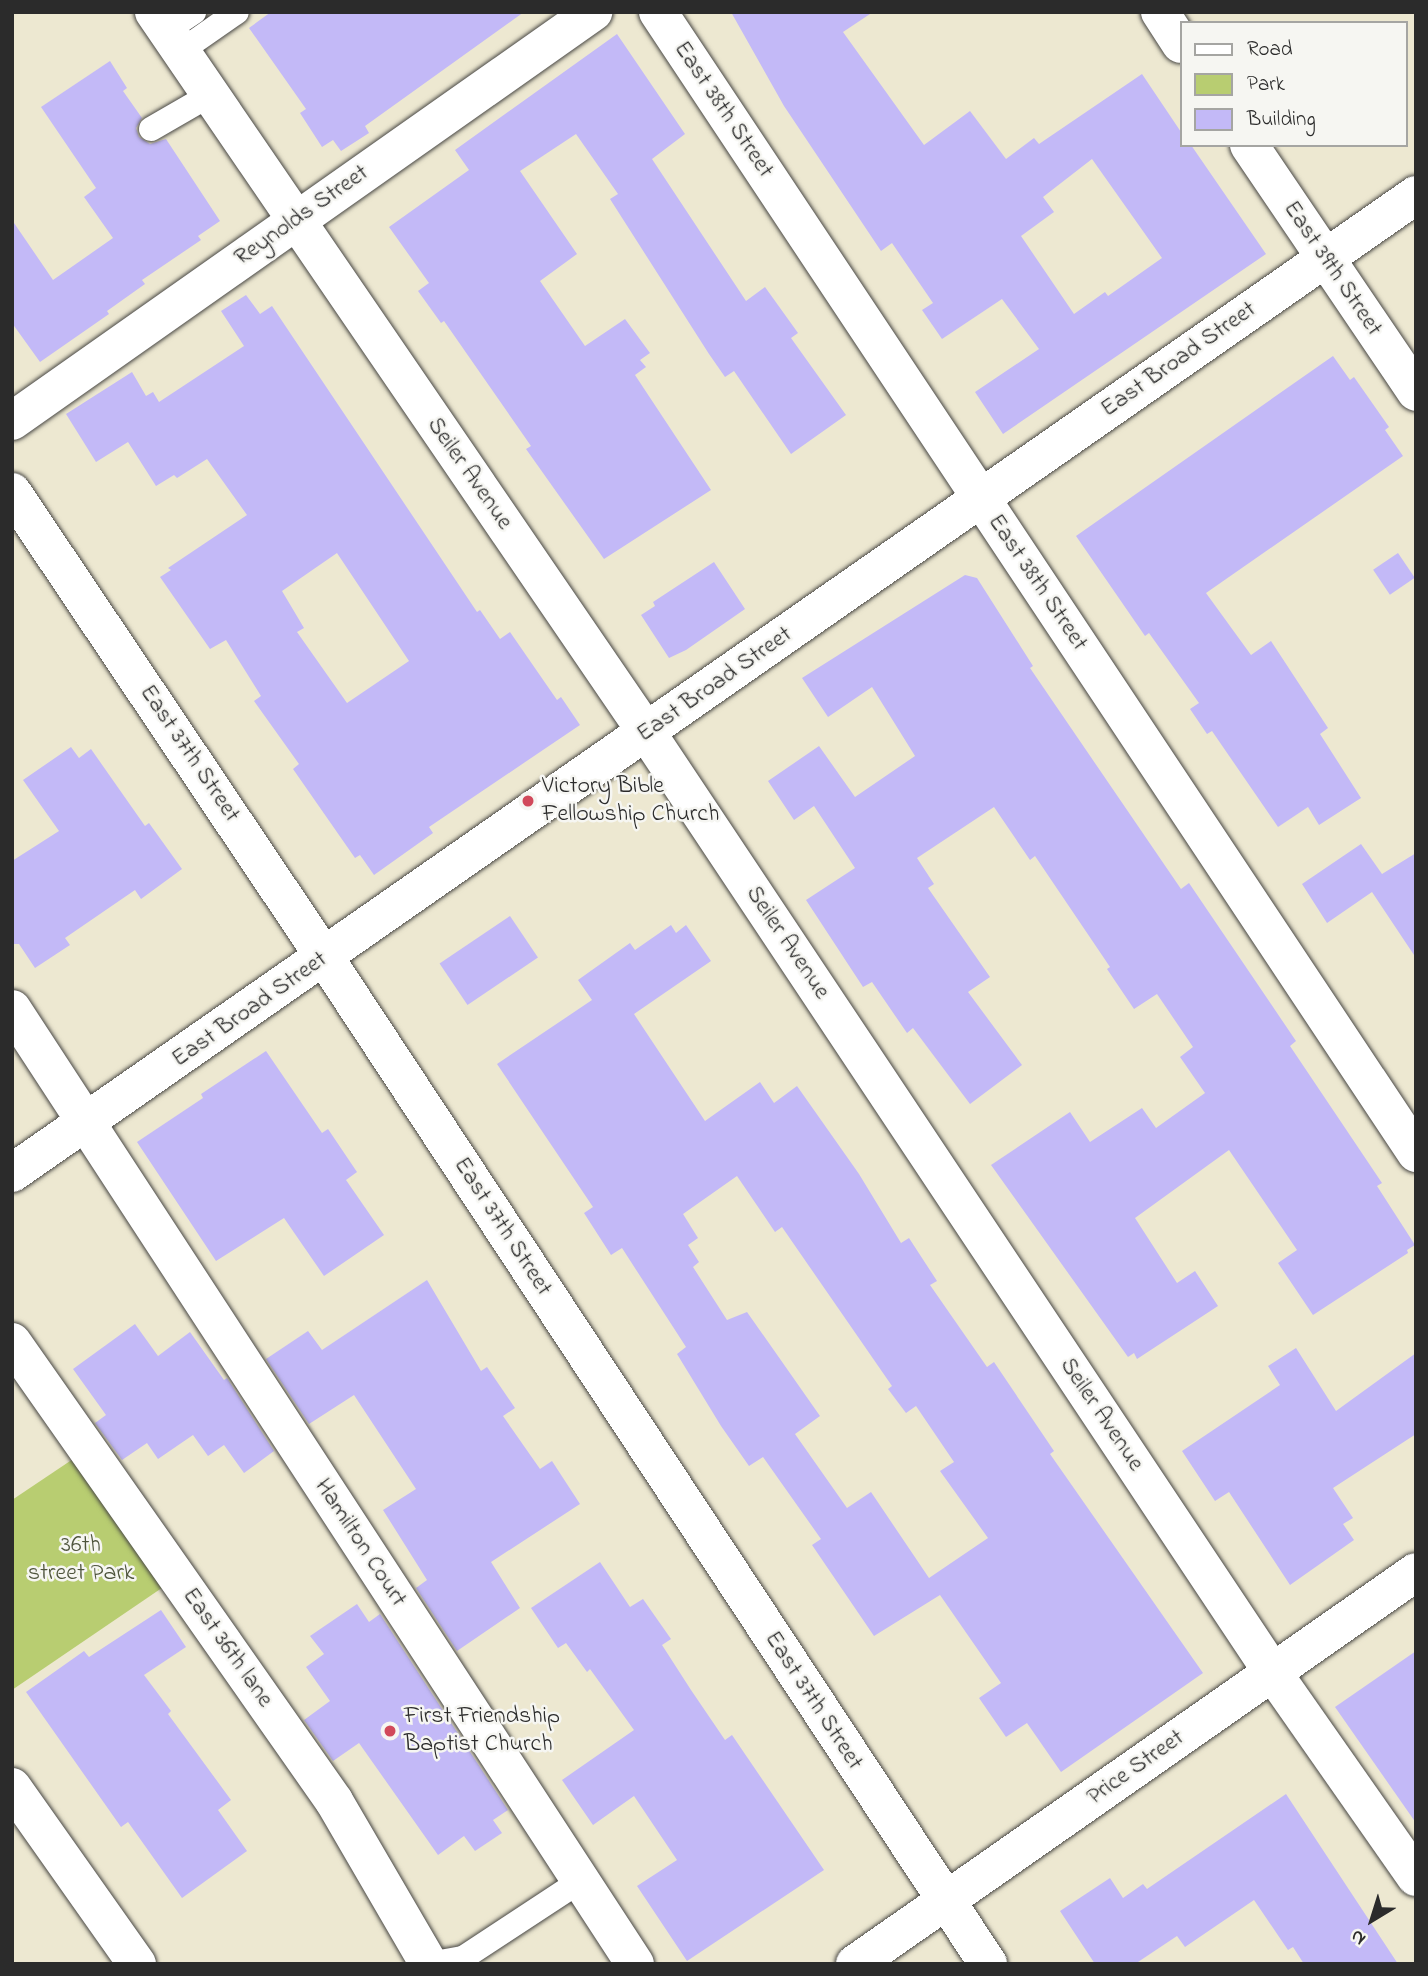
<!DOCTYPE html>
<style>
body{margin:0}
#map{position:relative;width:1428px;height:1976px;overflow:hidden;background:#ede8d1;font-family:"Indie Flower",sans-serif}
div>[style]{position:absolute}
.green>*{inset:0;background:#b8cd71}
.building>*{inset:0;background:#c3b9f7;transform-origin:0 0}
.roads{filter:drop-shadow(0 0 2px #484744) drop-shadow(0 0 2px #484744)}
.service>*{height:24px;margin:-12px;padding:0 12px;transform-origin:12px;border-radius:12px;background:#fff}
.minor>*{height:38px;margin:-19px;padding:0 19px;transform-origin:19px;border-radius:19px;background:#fff}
.tertiary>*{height:38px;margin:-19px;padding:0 19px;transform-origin:19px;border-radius:19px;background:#fff}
.secondary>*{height:38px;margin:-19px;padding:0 19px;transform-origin:19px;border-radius:19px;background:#fff}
.dots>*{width:19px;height:19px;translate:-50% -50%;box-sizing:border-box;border:4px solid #f6f6f2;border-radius:50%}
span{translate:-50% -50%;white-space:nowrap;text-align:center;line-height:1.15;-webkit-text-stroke:5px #f6f6f2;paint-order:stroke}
.street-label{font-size:24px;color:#2b2b2b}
.poi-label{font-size:24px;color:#2b2b2b}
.left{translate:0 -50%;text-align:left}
.park-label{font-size:24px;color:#4e543c}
.frame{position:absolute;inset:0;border:14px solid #2b2b2b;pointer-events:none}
.legend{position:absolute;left:1180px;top:21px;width:228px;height:126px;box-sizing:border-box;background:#f6f6f2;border:2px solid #a5a5a2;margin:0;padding:9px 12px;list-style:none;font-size:21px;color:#2b2b2b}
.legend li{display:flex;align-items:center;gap:14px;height:35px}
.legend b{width:35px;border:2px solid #a5a5a2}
.north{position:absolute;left:1337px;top:1885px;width:70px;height:70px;-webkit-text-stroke:5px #f6f6f2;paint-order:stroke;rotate:218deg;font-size:19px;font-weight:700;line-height:28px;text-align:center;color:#2b2b2b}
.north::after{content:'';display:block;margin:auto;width:24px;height:32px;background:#2b2b2b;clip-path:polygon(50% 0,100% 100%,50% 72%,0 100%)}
</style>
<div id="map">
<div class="green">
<i style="clip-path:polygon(88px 1449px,178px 1577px,12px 1690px,12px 1500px)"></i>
</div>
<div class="building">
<i style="clip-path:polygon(271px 12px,524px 12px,365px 126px,369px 133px,341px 151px,333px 140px,322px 147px,300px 113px,306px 109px,249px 28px)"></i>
<i style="clip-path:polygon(evenodd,731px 12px,873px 12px,843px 32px,924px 145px,970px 111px,1006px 159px,1034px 138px,1039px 144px,1142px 74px,1181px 132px,1181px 145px,1191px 145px,1266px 254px,1003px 434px,975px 392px,1039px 349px,1002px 299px,942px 339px,922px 310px,933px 303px,892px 243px,881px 251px,784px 106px,731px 12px,1092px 159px,1162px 258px,1108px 296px,1105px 292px,1074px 314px,1021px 236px,1054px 212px,1043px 197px,1092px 159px)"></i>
<i style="clip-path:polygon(617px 34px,685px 134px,652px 159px,746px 301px,765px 287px,798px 333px,791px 338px,846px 415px,791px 454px,734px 371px,725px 377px,709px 354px,610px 199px,618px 194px,576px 134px,520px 171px,577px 254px,540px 281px,585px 346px,625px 319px,650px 353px,640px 360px,646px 367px,635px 375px,711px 490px,604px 559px,526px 449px,531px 446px,444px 321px,441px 323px,418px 291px,429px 283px,389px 227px,469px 170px,455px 150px)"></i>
<i style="clip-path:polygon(110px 61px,127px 88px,123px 91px,142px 118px,136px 128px,139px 137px,150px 144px,166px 139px,220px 221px,198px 236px,201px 240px,142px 280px,145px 284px,107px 311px,109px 314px,40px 362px,12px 323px,12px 220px,53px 280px,113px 238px,84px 197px,96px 188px,41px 107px)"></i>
<i style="clip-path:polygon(evenodd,246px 295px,260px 314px,272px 306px,477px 612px,480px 610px,500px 639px,510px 632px,557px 700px,561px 697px,580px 725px,429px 827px,433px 833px,374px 875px,360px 855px,355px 858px,293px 769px,299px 764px,254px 701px,261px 696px,226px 640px,210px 649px,160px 577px,171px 570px,168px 568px,247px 515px,207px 459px,177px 478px,174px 475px,156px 486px,128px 442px,96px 462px,66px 414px,132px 372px,146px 396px,153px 392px,159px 402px,244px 346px,221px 311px,246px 295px,337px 553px,409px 661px,347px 703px,297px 632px,304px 628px,282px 591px,337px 553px)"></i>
<i style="clip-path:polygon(1333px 356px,1350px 380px,1354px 377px,1389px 427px,1385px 430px,1403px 456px,1206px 593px,1251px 655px,1271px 641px,1328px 728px,1320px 734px,1361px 798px,1319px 825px,1308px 807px,1278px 827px,1212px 731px,1207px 734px,1190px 709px,1199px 703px,1149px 633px,1145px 636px,1076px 536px)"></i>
<i style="left:1398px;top:553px;width:30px;height:30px;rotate:56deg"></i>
<i style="clip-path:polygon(714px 562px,745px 609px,686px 650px,669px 658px,641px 615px,655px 606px,653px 602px)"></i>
<i style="clip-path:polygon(965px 575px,977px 578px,1033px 666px,1030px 668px,1181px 889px,1189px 883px,1296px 1041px,1290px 1046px,1382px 1183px,1377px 1186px,1415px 1245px,1407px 1250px,1408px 1253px,1313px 1315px,1278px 1263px,1297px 1250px,1229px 1150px,1135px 1218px,1177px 1283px,1195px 1271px,1218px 1306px,1137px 1359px,1134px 1353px,1128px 1357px,991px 1165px,1070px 1112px,1090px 1142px,1142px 1108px,1156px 1128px,1205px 1093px,1180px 1057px,1193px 1047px,1157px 994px,1134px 1009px,1107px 969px,1110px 967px,1035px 856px,1030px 860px,994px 807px,917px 858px,934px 884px,928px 888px,990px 977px,968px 992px,1022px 1065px,970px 1104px,913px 1028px,907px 1033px,872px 982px,863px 987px,806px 900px,855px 868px,814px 806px,794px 820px,768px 781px,819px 746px,855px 797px,915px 756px,872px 687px,828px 717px,802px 678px)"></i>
<i style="clip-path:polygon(71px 747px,79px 758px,91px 749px,145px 826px,149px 823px,182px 869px,141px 899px,135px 890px,65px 938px,70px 945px,35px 968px,19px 944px,12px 944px,12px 861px,59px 831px,23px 780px)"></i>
<i style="clip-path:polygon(1361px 844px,1382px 874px,1416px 853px,1416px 958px,1372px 892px,1327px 923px,1302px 884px)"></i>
<i style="left:510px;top:916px;width:50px;height:85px;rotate:56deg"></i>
<i style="clip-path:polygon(evenodd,671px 925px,676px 933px,686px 925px,711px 961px,634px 1014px,705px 1121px,760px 1082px,774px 1103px,797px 1086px,859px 1174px,901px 1243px,909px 1238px,937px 1281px,930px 1285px,987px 1367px,994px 1362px,1054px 1451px,1050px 1454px,1203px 1673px,1061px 1772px,1027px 1723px,1006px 1737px,979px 1698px,1001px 1683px,940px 1595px,874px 1636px,812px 1545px,821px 1539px,763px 1457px,749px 1466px,721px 1426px,677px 1354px,686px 1347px,622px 1248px,611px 1255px,584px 1213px,593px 1207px,497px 1064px,592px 1000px,578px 980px,630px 943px,635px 950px,671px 925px,737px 1176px,775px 1232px,782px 1227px,892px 1386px,888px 1389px,906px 1413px,916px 1406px,954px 1462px,940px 1471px,988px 1538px,929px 1578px,871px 1492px,847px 1508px,795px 1434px,820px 1416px,747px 1312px,727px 1320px,693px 1267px,699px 1262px,688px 1245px,698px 1238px,683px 1214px,737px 1176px)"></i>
<i style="clip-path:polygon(266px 1051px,322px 1133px,328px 1129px,357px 1172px,346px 1180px,384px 1235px,324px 1276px,284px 1218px,216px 1261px,137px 1142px,203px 1098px,201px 1094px)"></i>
<i style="clip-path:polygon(427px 1280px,481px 1371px,487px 1367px,515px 1408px,503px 1416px,540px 1469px,552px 1461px,580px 1504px,491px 1562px,520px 1608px,457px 1651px,416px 1588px,427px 1580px,383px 1510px,416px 1489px,354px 1395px,309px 1424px,266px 1359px,308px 1331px,322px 1350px)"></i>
<i style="clip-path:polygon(135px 1324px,158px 1356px,190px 1332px,224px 1380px,227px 1378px,274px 1451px,244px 1473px,224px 1445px,208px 1456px,193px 1435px,158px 1459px,147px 1443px,122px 1460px,95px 1423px,106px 1415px,73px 1369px)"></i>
<i style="clip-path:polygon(1296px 1348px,1336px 1411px,1416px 1353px,1416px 1434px,1333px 1488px,1353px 1518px,1343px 1524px,1354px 1540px,1290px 1585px,1229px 1492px,1215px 1501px,1182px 1451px,1280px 1385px,1268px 1366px)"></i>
<i style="clip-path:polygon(600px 1562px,630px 1607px,643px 1599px,671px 1639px,662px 1645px,691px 1690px,725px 1740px,732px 1735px,824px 1870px,687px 1961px,637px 1886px,677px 1860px,634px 1796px,593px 1825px,562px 1780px,634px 1730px,590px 1669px,587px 1672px,566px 1643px,558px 1648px,531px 1608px)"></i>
<i style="clip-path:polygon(357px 1604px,369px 1622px,380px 1614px,508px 1810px,493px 1820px,502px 1833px,475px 1851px,464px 1836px,438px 1855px,359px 1743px,333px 1761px,304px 1720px,330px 1701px,306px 1667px,324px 1654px,310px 1636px)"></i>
<i style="clip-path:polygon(161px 1610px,186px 1647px,144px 1675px,171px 1711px,168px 1714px,231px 1800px,218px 1810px,247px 1851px,182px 1898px,128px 1822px,121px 1827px,26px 1692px,84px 1651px,89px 1657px)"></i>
<i style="clip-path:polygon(1416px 1651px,1416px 1823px,1335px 1707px)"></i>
<i style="clip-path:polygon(1286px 1794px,1398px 1964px,1304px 1964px,1293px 1947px,1288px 1950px,1254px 1900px,1185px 1947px,1177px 1936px,1135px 1964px,1095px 1964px,1060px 1911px,1110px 1878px,1123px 1898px,1143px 1884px,1147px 1889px)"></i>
</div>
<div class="roads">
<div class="service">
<i style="left:166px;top:31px;width:34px;rotate:-34deg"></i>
<i style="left:181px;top:51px;width:68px;rotate:-34.9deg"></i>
<i style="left:151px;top:129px;width:68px;rotate:-30deg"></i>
<i style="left:429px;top:1964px;width:35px;rotate:-10deg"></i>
<i style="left:463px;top:1958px;width:140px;rotate:-33.3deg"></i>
</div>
<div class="minor">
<i style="left:154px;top:12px;width:873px;rotate:55.64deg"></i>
<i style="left:647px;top:733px;width:1129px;rotate:56.34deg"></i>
<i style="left:1273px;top:1673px;width:249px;rotate:55deg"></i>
<i style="left:658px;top:12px;width:1370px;rotate:56.4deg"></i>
<i style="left:1160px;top:12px;width:38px;rotate:57deg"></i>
<i style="left:1249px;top:145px;width:298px;rotate:55.9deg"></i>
<i style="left:12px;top:1009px;width:1140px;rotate:56.88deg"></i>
<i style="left:12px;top:1342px;width:561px;rotate:54.95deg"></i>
<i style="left:334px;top:1801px;width:189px;rotate:59.8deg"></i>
<i style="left:12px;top:1787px;width:217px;rotate:54.8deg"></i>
</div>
<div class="tertiary">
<i style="left:12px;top:421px;width:711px;rotate:-35.14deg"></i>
</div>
<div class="secondary">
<i style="left:12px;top:492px;width:561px;rotate:56.11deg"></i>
<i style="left:325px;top:958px;width:1205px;rotate:56.61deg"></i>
<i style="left:12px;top:1173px;width:1711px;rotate:-34.86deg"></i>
<i style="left:855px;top:1964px;width:684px;rotate:-34.94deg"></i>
</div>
</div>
<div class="dots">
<i style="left:528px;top:801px;background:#d1495b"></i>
<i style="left:390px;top:1731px;background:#d1495b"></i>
</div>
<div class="street-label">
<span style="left:723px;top:110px;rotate:56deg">East 38th Street</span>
<span style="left:302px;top:216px;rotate:-35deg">Reynolds Street</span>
<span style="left:1332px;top:269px;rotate:56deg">East 39th Street</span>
<span style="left:1179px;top:360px;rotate:-35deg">East Broad Street</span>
<span style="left:469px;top:474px;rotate:55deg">Seiler Avenue</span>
<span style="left:1037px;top:583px;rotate:56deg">East 38th Street</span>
<span style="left:715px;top:685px;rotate:-35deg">East Broad Street</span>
<span style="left:189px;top:754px;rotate:56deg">East 37th Street</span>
<span style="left:787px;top:943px;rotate:56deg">Seiler Avenue</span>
<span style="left:250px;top:1010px;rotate:-35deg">East Broad Street</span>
<span style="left:502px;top:1227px;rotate:57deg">East 37th Street</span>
<span style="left:1101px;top:1415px;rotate:56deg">Seiler Avenue</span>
<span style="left:360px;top:1543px;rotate:57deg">Hamilton Court</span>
<span style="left:227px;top:1648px;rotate:55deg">East 36th lane</span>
<span style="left:813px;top:1701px;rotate:57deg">East 37th Street</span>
<span style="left:1136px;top:1768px;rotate:-35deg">Price Street</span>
</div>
<div class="poi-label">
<span class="left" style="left:542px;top:801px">Victory Bible<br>Fellowship Church</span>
<span class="left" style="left:404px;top:1731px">First Friendship<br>Baptist Church</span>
</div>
<div class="park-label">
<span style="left:81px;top:1560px">36th<br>street Park</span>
</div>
<div class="frame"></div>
<ul class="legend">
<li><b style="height:9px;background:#fff"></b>Road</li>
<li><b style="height:19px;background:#b8cd71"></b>Park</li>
<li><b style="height:19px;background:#c3b9f7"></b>Building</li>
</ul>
<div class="north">N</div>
</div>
